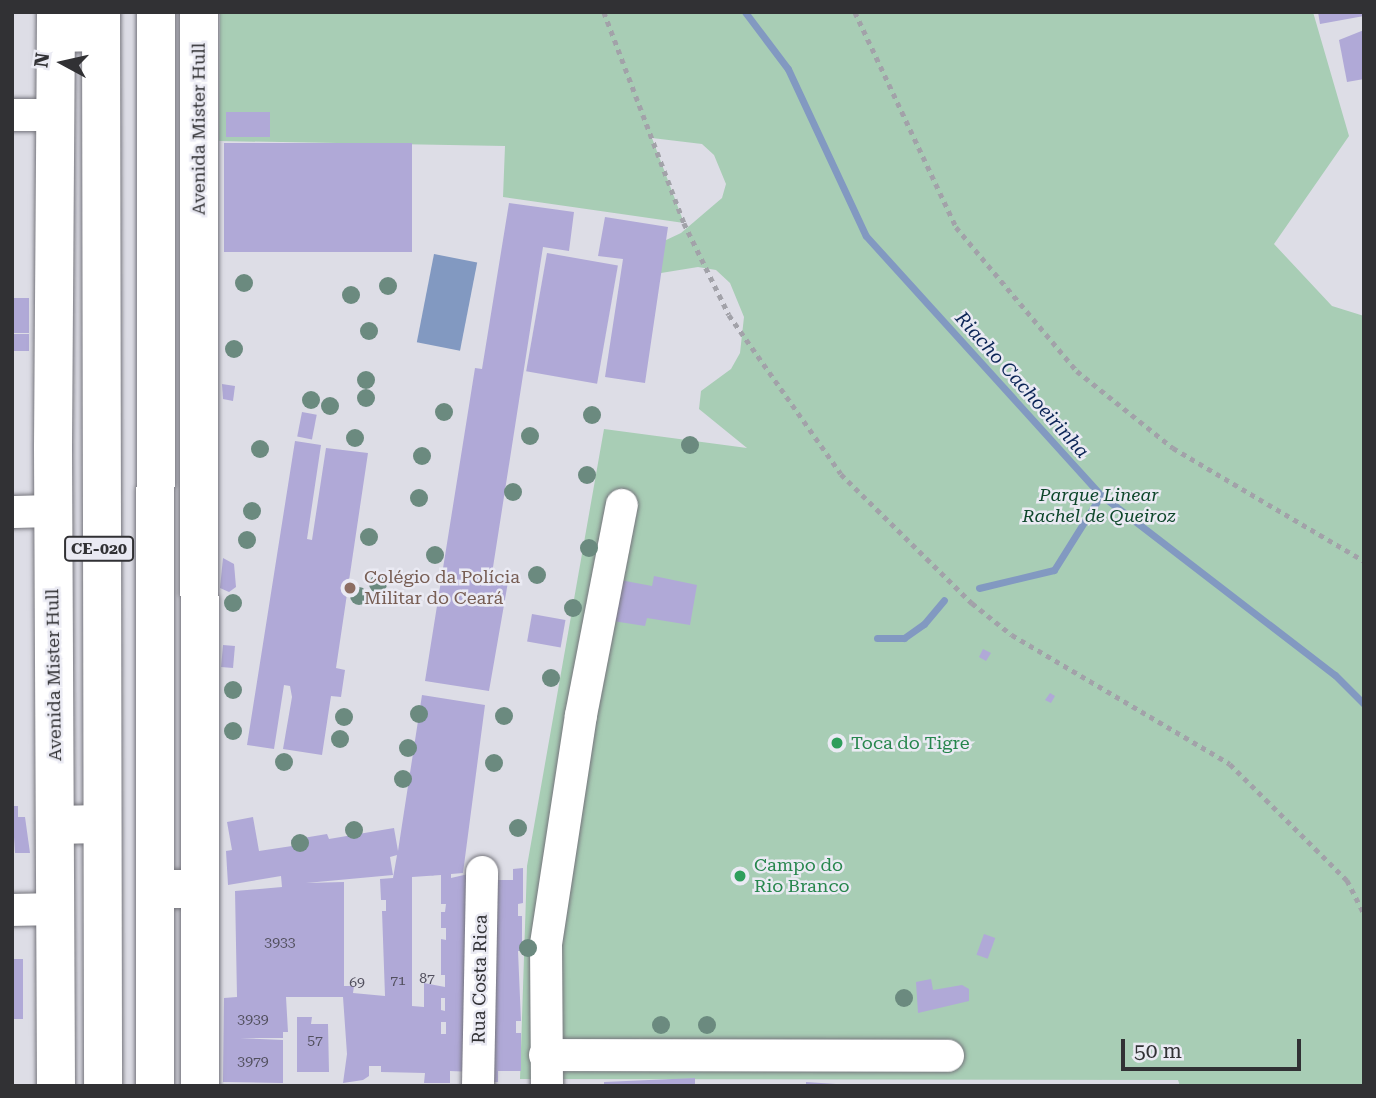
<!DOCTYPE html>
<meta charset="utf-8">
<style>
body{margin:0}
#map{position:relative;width:1376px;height:1098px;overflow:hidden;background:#dddde6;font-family:"Roboto Serif",serif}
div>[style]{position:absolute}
.green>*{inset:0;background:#a8cdb5}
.water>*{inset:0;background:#8299c1;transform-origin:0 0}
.stream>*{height:7px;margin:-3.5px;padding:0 3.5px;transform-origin:3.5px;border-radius:3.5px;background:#8299c1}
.building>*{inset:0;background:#b0a9d7;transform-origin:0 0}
.path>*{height:4.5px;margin-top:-2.25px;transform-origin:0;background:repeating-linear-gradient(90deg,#a2a2a9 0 5px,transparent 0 10px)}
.roads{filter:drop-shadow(0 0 2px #75757c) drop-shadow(0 0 2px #75757c)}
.minor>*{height:32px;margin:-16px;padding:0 16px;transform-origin:16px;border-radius:16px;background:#fff}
.major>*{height:38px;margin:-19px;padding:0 19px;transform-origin:19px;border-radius:19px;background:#fff}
.highway>*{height:38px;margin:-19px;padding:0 19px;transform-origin:19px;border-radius:19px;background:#fff}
.trees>*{width:18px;height:18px;margin:-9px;border-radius:50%;background:#6b8a7f}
.dots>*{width:19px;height:19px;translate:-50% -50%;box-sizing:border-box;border:4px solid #eaeaf3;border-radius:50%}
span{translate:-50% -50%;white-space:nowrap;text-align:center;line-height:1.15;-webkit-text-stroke:5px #eaeaf3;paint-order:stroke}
.number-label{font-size:14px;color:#514f5d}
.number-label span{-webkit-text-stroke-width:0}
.shield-label span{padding:2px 5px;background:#eaeaf3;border:2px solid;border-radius:5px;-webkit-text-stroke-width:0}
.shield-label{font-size:16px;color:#313134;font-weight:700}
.street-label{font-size:18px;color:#313134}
.park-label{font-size:18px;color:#0d462a;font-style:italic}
.education-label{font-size:18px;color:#785e54}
.left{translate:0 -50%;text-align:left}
.leisure-label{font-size:18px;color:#27864d}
.water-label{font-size:19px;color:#0c2557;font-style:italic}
.frame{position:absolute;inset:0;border:14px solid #313134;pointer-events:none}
.north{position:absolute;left:28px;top:28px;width:70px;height:70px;-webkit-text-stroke:5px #eaeaf3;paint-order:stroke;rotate:278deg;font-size:19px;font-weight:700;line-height:28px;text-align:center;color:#313134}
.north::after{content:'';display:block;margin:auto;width:24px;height:32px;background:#313134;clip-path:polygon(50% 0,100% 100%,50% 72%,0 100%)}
.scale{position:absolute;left:1121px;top:1039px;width:180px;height:32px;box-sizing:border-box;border:4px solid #313134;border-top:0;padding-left:9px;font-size:21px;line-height:24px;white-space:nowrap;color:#313134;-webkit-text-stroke:5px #eaeaf3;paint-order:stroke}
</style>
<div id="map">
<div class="green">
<i style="clip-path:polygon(220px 12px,1313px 12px,1349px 136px,1274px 244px,1332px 306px,1364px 316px,1364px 1086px,1180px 1086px,1178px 1080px,520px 1079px,527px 866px,604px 429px,747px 448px,699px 409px,701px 391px,731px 369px,740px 353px,744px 317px,730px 283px,716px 270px,698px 267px,661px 273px,648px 259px,664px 241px,681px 233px,722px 198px,726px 184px,714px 155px,702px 144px,652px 138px,684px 223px,503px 197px,505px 146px,219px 141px)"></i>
</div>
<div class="water">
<i style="left:434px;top:254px;width:44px;height:90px;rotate:11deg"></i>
</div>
<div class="stream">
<i style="left:745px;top:12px;width:71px;rotate:53deg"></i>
<i style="left:788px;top:69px;width:184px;rotate:65deg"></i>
<i style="left:866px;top:236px;width:350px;rotate:47.8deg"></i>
<i style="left:1101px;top:495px;width:295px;rotate:37.6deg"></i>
<i style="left:1335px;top:675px;width:41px;rotate:45deg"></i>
<i style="left:979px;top:588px;width:77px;rotate:-13.5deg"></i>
<i style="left:1054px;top:570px;width:89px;rotate:-57.9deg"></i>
<i style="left:877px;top:638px;width:27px"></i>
<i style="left:904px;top:638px;width:24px;rotate:-35deg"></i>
<i style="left:924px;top:624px;width:31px;rotate:-50deg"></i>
</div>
<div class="building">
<i style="clip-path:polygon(1318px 12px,1364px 12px,1364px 16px,1320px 24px)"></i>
<i style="clip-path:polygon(1364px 30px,1364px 79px,1347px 82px,1339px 40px)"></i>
<i style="left:226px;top:112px;width:44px;height:25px"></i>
<i style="left:412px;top:143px;width:109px;height:188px;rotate:90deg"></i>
<i style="clip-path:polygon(509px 203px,574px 212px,569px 251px,543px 247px,491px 580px,508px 582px,489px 691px,425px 681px,475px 368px,482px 369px)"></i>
<i style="clip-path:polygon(605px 217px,668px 227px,645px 383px,605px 377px,623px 259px,598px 256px)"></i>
<i style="left:547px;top:253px;width:72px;height:120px;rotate:10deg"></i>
<i style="left:12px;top:298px;width:17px;height:35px"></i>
<i style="left:12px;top:334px;width:17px;height:17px"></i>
<i style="clip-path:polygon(222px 384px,235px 386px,233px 401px,223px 399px)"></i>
<i style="left:302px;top:412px;width:15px;height:25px;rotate:11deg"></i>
<i style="clip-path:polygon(295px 441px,321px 445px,307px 539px,312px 540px,326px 448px,368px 453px,336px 668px,345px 670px,341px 697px,331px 696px,322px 755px,283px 749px,292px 697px,290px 686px,284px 685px,274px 749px,247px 745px)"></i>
<i style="clip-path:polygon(223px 558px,234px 564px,236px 587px,229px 592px,220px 588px)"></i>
<i style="clip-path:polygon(654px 576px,697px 585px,690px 625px,647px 618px,645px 626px,613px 621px,620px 580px,652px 586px)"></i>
<i style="left:532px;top:614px;width:34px;height:28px;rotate:10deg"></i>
<i style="left:223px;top:645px;width:12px;height:22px;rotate:5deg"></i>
<i style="clip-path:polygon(983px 649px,991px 653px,986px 661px,979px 657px)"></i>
<i style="clip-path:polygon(1050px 693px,1055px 696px,1051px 703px,1045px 700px)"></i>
<i style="clip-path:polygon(evenodd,422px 695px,485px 705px,463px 873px,451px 874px,451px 878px,477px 872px,475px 1072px,450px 1071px,450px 1083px,424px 1083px,425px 1073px,381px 1072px,381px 1066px,369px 1066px,369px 1076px,363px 1080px,343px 1083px,347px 1054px,343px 997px,286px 997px,288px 1032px,283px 1032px,283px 1038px,240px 1038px,283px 1040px,283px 1083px,223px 1082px,224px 998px,237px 997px,235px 891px,282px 887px,281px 876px,228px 885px,226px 851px,232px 850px,227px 822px,253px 817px,259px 851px,292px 846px,291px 840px,327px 834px,329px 839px,394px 828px,398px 851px,422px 695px,397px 855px,393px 878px,380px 879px,381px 900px,386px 900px,386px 911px,382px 911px,385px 996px,353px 993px,354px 986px,344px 986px,344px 882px,306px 883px,393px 875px,390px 857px,397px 855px,422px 695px,441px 875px,441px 904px,446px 904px,445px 912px,441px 912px,441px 928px,446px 928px,446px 940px,441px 939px,441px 975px,445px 975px,445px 987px,424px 983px,424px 1007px,412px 1006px,412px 877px,441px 875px,422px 695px,441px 998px,445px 998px,445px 1011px,441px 1010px,441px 998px,422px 695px,441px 1022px,446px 1022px,446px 1034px,441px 1034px,441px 1022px)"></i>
<i style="clip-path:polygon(12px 806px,18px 806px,18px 817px,25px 817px,30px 853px,15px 853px)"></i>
<i style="clip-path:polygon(523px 868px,523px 903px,518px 904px,518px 916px,522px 916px,522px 951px,518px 951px,521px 1021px,516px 1021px,516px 1033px,521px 1033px,521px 1071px,498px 1071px,498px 1082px,492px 1082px,487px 880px,513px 880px,513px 869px)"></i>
<i style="left:984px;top:934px;width:12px;height:22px;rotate:20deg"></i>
<i style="left:12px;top:959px;width:11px;height:60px"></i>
<i style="clip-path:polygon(931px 979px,933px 990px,962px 985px,969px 989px,969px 1001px,918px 1013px,916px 982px)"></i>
<i style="clip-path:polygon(297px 1017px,312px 1017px,311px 1024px,328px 1024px,329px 1072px,297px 1072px)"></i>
<i style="clip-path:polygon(695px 1078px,695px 1086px,604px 1086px,604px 1082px)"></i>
<i style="clip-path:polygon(806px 1082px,836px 1084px,836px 1086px,806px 1086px)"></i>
</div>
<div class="path">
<i style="left:604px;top:12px;width:226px;rotate:69.2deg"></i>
<i style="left:684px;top:223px;width:102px;rotate:63.9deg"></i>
<i style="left:729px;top:315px;width:194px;rotate:54.8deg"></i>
<i style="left:841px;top:474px;width:184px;rotate:44.6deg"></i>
<i style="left:972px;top:603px;width:51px;rotate:38.7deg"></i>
<i style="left:1012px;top:635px;width:253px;rotate:30.6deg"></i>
<i style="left:1230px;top:764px;width:165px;rotate:44.8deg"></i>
<i style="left:1347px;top:880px;width:37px;rotate:63deg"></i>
<i style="left:855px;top:12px;width:238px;rotate:64.8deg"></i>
<i style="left:956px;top:227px;width:188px;rotate:50deg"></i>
<i style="left:1077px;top:371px;width:123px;rotate:38.7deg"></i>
<i style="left:1173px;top:448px;width:222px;rotate:30.6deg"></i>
</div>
<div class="roads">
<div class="minor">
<i style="left:12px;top:115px;width:44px"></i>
<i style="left:12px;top:512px;width:41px;rotate:-1.4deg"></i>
<i style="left:12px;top:910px;width:44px;rotate:-1.3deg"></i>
<i style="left:545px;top:1055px;width:403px;rotate:0.1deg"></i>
<i style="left:478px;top:1086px;width:214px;rotate:-88.9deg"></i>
<i style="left:547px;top:1086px;width:142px;rotate:-90.4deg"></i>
<i style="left:546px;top:944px;width:232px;rotate:-81.3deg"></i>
<i style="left:581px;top:715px;width:214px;rotate:-79deg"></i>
</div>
<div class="major">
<i style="left:199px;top:12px;width:1074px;rotate:89.95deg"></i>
<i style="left:56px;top:1086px;width:639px;rotate:-90.27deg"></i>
<i style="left:53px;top:447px;width:435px;rotate:-89.6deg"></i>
</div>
<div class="highway">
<i style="left:101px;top:12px;width:1074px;rotate:89.89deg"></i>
<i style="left:56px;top:33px;width:45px;rotate:-1.3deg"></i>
<i style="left:56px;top:825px;width:44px;rotate:-1.3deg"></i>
<i style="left:155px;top:889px;width:44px"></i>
<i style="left:155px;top:1086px;width:1074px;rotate:-89.95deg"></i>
</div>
</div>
<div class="trees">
<i style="left:244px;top:283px"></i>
<i style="left:388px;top:286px"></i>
<i style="left:351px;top:295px"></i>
<i style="left:369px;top:331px"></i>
<i style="left:234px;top:349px"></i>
<i style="left:366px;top:380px"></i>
<i style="left:366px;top:398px"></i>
<i style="left:311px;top:400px"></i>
<i style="left:330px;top:406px"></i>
<i style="left:444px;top:412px"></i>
<i style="left:592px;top:415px"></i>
<i style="left:530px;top:436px"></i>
<i style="left:355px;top:438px"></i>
<i style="left:690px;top:445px"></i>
<i style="left:260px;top:449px"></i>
<i style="left:422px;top:456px"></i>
<i style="left:587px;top:475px"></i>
<i style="left:513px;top:492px"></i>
<i style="left:419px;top:498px"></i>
<i style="left:252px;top:511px"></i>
<i style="left:369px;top:537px"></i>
<i style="left:247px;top:540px"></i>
<i style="left:589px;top:548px"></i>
<i style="left:435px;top:555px"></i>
<i style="left:537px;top:575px"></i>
<i style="left:378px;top:584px"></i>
<i style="left:359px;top:596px"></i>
<i style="left:233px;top:603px"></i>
<i style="left:573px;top:608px"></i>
<i style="left:551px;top:678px"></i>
<i style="left:233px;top:690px"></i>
<i style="left:419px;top:714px"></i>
<i style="left:504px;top:716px"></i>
<i style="left:344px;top:717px"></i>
<i style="left:233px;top:731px"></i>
<i style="left:340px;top:739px"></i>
<i style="left:408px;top:748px"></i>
<i style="left:284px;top:762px"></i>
<i style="left:494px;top:763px"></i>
<i style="left:403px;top:779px"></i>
<i style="left:518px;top:828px"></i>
<i style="left:354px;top:830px"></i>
<i style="left:300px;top:843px"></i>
<i style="left:528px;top:948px"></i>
<i style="left:904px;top:998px"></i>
<i style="left:661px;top:1025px"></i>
<i style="left:707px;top:1025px"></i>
</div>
<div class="dots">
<i style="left:350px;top:588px;background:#8d6e63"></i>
<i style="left:837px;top:743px;background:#2e9e5b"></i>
<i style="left:740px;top:876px;background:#2e9e5b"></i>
</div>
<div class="number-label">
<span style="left:280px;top:942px">3933</span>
<span style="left:427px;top:978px">87</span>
<span style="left:398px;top:980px">71</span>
<span style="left:357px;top:982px">69</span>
<span style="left:253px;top:1019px">3939</span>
<span style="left:315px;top:1040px">57</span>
<span style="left:253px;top:1061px">3979</span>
</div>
<div class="shield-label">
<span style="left:99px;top:549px">CE-020</span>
</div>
<div class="street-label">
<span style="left:199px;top:129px;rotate:-90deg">Avenida Mister Hull</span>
<span style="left:54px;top:675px;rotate:-91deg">Avenida Mister Hull</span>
<span style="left:480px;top:979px;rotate:-89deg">Rua Costa Rica</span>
</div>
<div class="park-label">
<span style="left:1099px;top:506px">Parque Linear<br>Rachel de Queiroz</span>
</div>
<div class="education-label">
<span class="left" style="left:364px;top:588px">Colégio da Polícia<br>Militar do Ceará</span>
</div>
<div class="leisure-label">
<span class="left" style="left:851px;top:743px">Toca do Tigre</span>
<span class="left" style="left:754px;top:876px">Campo do<br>Rio Branco</span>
</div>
<div class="water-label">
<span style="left:1022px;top:385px;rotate:48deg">Riacho Cachoeirinha</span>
</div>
<div class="frame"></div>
<div class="north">N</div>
<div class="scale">50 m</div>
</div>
